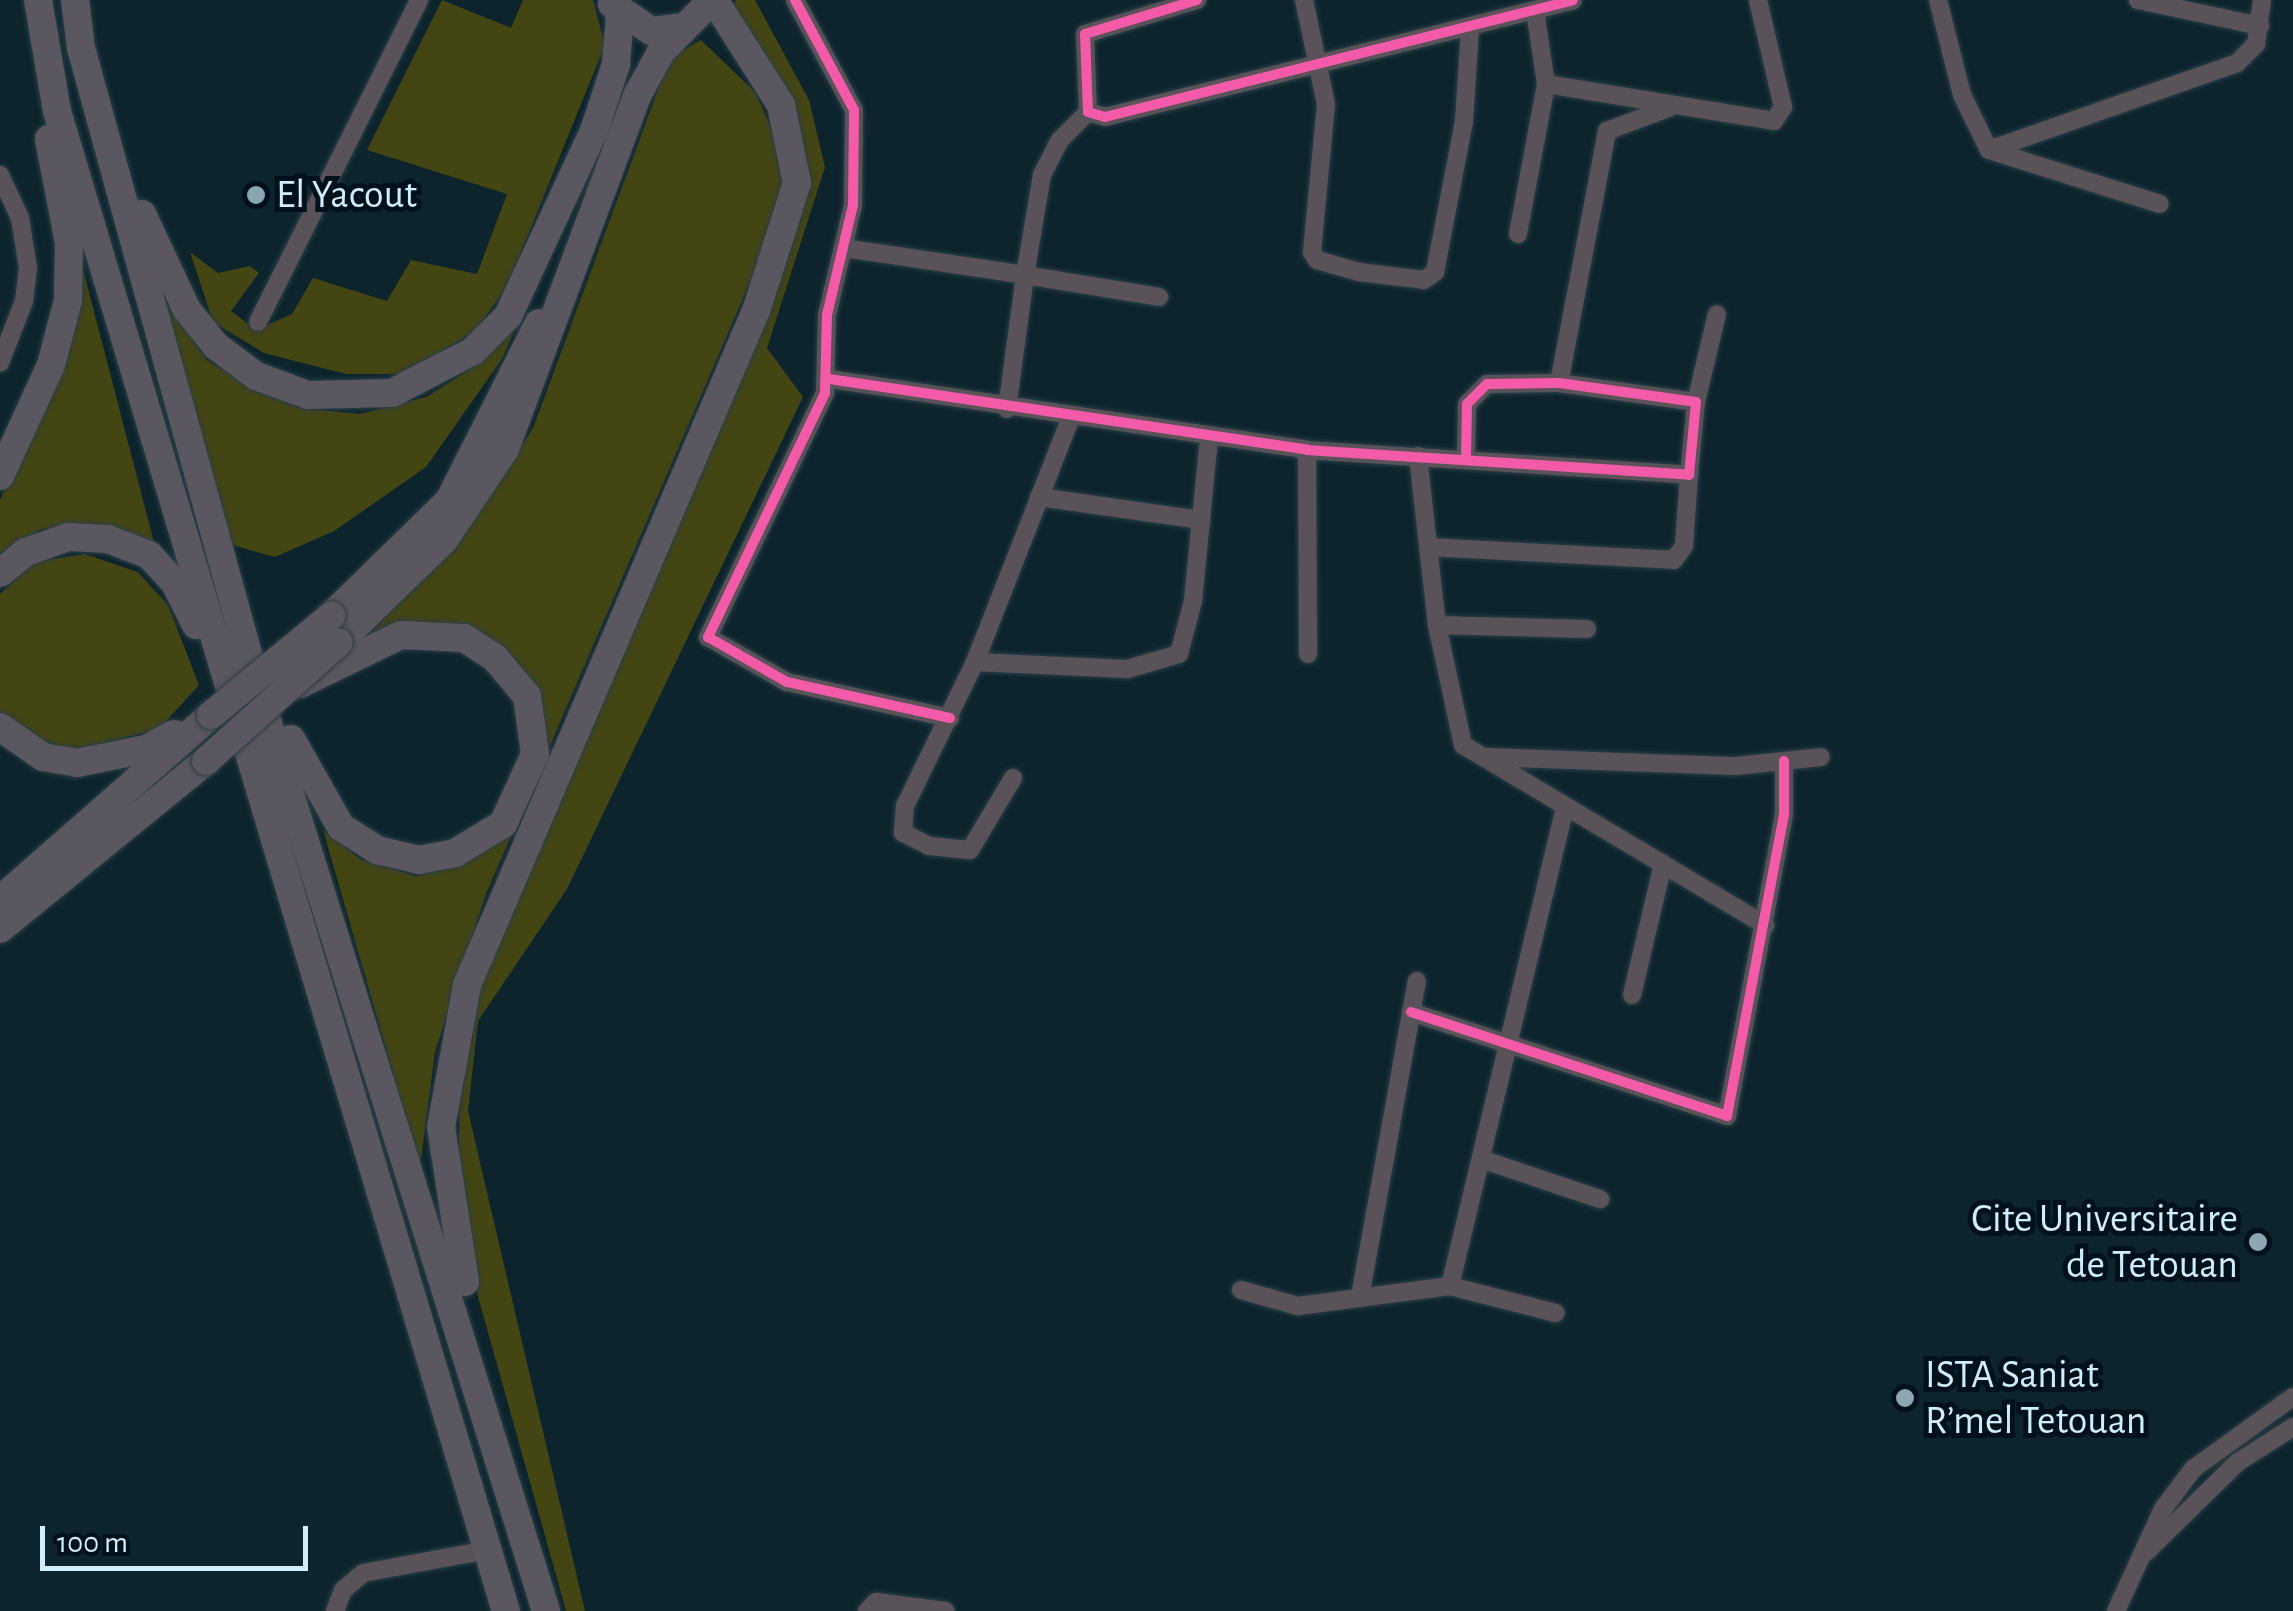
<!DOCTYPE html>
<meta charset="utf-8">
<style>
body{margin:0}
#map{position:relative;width:2293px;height:1611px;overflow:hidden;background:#0d242d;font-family:"Alegreya Sans",sans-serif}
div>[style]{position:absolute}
.green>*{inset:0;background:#434513}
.roads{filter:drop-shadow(0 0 2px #2b3f47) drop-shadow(0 0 2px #2b3f47)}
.minor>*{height:18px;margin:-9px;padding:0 9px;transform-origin:9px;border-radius:9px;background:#5a5259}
.highway>*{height:28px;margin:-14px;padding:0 14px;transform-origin:14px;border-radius:14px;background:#5b5760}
.bridges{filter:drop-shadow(0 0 2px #2b3f47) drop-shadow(0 0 2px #2b3f47)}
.highway-bridge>*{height:28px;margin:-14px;padding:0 14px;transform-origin:14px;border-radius:14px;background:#5b5760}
.cycleway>*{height:10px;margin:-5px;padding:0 5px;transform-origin:5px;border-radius:5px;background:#f35aa7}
.dots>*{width:28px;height:28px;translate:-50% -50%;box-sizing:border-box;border:5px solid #00111b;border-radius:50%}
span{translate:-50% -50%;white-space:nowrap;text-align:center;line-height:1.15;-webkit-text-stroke:10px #00111b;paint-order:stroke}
.poi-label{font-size:40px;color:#d0edfb}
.left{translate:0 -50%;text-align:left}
.right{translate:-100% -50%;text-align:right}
.scale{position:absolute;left:40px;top:1526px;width:268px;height:45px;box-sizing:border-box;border:5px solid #d0edfb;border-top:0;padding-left:12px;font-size:30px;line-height:35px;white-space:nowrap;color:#d0edfb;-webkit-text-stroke:8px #00111b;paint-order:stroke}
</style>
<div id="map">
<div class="green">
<i style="clip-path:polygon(442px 0,511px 28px,523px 0,593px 0,605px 45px,507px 287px,474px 332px,403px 374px,346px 374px,264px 353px,213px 322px,190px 252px,218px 273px,250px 266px,259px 273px,231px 311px,256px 330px,292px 314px,313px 278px,387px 301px,411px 260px,477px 274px,507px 194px,367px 150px)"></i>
<i style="clip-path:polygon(736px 0,755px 0,809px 100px,825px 167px,767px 348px,803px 397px,567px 889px,478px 1021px,468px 1111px,585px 1611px,566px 1611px,458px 1225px,460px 1054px,495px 926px,799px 182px,728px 10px)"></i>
<i style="clip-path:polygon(701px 40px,755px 92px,782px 152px,782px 191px,763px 252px,486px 894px,435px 1052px,420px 1167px,323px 830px,360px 859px,416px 876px,462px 864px,528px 792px,515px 686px,466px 642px,362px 640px,454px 549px,533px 428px,670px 57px)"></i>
<i style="clip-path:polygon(77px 246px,155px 546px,113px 528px,42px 529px,0 553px,0 500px,32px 429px)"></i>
<i style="clip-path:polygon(164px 299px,207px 360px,258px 391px,300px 408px,360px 414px,426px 397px,480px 363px,524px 308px,502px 359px,426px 467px,334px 531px,275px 557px,232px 545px)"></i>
<i style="clip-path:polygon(85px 554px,138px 572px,168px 605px,199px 685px,159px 729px,63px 753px,0 712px,0 594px,33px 562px)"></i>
</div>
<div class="roads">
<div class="minor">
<i style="left:795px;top:0;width:125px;rotate:61.8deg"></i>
<i style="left:854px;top:110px;width:95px;rotate:90.6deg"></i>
<i style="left:853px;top:205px;width:113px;rotate:103.3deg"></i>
<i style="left:827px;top:315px;width:78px;rotate:91.5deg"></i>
<i style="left:825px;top:393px;width:271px;rotate:115.6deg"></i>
<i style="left:708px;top:637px;width:91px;rotate:29.7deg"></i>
<i style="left:787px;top:682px;width:167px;rotate:12.5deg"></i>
<i style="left:1197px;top:0;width:117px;rotate:163.1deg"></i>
<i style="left:1085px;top:34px;width:78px;rotate:87.8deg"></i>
<i style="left:1088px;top:112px;width:18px;rotate:16deg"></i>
<i style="left:1105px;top:117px;width:482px;rotate:-14deg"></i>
<i style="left:1304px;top:0;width:106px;rotate:78.1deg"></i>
<i style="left:1326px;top:104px;width:149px;rotate:95.4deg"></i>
<i style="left:1312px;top:252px;width:9px;rotate:58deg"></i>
<i style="left:1317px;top:260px;width:44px;rotate:15.9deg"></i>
<i style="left:1359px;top:272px;width:65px;rotate:7deg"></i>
<i style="left:1424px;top:280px;width:14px;rotate:-36deg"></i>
<i style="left:1435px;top:272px;width:154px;rotate:-79.1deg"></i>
<i style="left:1464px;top:121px;width:93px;rotate:-86.3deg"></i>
<i style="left:1938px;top:0;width:98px;rotate:75.8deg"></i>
<i style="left:1962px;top:95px;width:61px;rotate:63.9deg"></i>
<i style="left:1989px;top:150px;width:179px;rotate:17.5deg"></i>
<i style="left:2138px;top:0;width:125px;rotate:12deg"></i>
<i style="left:1546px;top:84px;width:231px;rotate:9.2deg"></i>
<i style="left:1774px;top:121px;width:17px;rotate:-57deg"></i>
<i style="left:1783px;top:107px;width:110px;rotate:-103.2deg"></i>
<i style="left:1989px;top:150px;width:263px;rotate:-19.3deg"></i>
<i style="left:2237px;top:63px;width:27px;rotate:-45deg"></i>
<i style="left:2256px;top:44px;width:44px;rotate:-82.2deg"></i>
<i style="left:0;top:175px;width:47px;rotate:65.1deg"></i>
<i style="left:20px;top:218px;width:51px;rotate:80.9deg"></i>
<i style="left:28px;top:268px;width:33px;rotate:97deg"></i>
<i style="left:24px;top:301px;width:66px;rotate:111.2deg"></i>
<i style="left:1518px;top:234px;width:153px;rotate:-79.4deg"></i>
<i style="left:1546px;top:84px;width:75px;rotate:-98.5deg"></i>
<i style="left:843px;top:248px;width:184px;rotate:8.4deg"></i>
<i style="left:1025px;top:275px;width:101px;rotate:-80.4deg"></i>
<i style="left:1042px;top:175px;width:38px;rotate:-63deg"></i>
<i style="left:1059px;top:141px;width:41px;rotate:-45deg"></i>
<i style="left:258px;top:322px;width:360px;rotate:-63.4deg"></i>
<i style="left:829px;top:379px;width:483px;rotate:8.4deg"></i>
<i style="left:1307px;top:450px;width:383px;rotate:3.7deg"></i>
<i style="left:1689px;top:475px;width:73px;rotate:-84.5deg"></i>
<i style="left:1696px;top:402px;width:138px;rotate:-172.1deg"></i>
<i style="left:1559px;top:383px;width:72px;rotate:179.2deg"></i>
<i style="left:1487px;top:384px;width:28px;rotate:135deg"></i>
<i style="left:1467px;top:404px;width:54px;rotate:91.1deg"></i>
<i style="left:1559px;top:383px;width:257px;rotate:-79.2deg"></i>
<i style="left:1607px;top:131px;width:68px;rotate:-20.6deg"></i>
<i style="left:1696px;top:402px;width:90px;rotate:-76.6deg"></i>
<i style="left:1007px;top:409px;width:135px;rotate:-82.3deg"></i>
<i style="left:1025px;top:275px;width:136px;rotate:9.3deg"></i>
<i style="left:1307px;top:450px;width:204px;rotate:89.7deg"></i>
<i style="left:1418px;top:456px;width:170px;rotate:83.6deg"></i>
<i style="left:1437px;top:625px;width:123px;rotate:77.8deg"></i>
<i style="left:1463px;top:745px;width:352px;rotate:30.8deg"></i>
<i style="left:1039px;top:497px;width:164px;rotate:8.1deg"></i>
<i style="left:1428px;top:547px;width:246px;rotate:3deg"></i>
<i style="left:1674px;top:560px;width:17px;rotate:-54deg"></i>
<i style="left:1684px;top:546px;width:71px;rotate:-86deg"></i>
<i style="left:1437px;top:625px;width:150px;rotate:1.5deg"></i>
<i style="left:975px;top:662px;width:152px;rotate:2.6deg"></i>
<i style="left:1127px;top:669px;width:54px;rotate:-16.1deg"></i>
<i style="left:1179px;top:654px;width:55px;rotate:-75.2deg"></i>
<i style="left:1193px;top:601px;width:164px;rotate:-84.4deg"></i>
<i style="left:1487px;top:757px;width:249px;rotate:2.1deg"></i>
<i style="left:1736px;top:766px;width:85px;rotate:-6deg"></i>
<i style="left:1013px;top:778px;width:84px;rotate:120.8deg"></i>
<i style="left:970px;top:850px;width:41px;rotate:-174.4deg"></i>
<i style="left:929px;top:846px;width:29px;rotate:-153deg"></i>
<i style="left:903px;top:833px;width:27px;rotate:-86deg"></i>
<i style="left:905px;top:806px;width:160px;rotate:-64.1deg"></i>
<i style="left:975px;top:662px;width:261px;rotate:-68.6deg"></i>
<i style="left:1632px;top:995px;width:135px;rotate:-76.7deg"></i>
<i style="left:1411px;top:1012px;width:333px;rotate:18.2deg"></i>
<i style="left:1727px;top:1116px;width:306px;rotate:-79.3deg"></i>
<i style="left:1784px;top:815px;width:54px;rotate:-90deg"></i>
<i style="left:1481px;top:1159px;width:126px;rotate:18.6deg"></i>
<i style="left:1450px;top:1286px;width:494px;rotate:-76.5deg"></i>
<i style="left:1241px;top:1290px;width:59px;rotate:15.7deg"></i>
<i style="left:1298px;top:1306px;width:153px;rotate:-7.5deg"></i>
<i style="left:1450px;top:1286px;width:109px;rotate:14.3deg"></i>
<i style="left:1360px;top:1297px;width:321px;rotate:-79.8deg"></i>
<i style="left:2146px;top:1552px;width:129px;rotate:-44.4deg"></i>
<i style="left:2238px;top:1462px;width:65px;rotate:-32.5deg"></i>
<i style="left:335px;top:1611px;width:22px;rotate:-69deg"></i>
<i style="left:343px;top:1590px;width:26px;rotate:-40deg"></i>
<i style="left:363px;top:1573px;width:126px;rotate:-10.5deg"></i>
<i style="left:867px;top:1611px;width:13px;rotate:-45deg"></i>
<i style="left:876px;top:1602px;width:70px;rotate:7.4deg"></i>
<i style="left:2116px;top:1611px;width:112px;rotate:-65.3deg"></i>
<i style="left:2163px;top:1509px;width:50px;rotate:-53.1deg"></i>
<i style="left:2193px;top:1469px;width:123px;rotate:-35.8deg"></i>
</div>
<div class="highway">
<i style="left:38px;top:0;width:113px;rotate:80.3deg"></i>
<i style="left:57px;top:111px;width:1566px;rotate:73.34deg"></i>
<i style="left:75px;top:0;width:48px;rotate:82.9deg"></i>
<i style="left:81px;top:48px;width:677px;rotate:74.59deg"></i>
<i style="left:261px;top:701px;width:954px;rotate:72.61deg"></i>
<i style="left:612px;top:4px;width:47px;rotate:34.7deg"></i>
<i style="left:651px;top:31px;width:34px;rotate:-7deg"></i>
<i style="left:142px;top:214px;width:106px;rotate:64.9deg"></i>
<i style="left:187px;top:310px;width:46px;rotate:51.1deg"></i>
<i style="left:216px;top:346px;width:50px;rotate:36.9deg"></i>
<i style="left:256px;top:376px;width:55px;rotate:20.1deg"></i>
<i style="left:308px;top:395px;width:84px;rotate:-1.4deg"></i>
<i style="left:392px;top:393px;width:91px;rotate:-27.4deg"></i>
<i style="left:473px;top:351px;width:49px;rotate:-45deg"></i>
<i style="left:508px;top:316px;width:204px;rotate:-65.1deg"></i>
<i style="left:594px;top:131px;width:71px;rotate:-71.8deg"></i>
<i style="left:616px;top:64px;width:49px;rotate:-85.3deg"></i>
<i style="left:0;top:476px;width:122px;rotate:-65.3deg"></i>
<i style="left:51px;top:365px;width:67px;rotate:-75.3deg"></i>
<i style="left:68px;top:300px;width:57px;rotate:-89deg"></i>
<i style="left:69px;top:243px;width:106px;rotate:-100.9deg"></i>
<i style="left:0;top:573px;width:33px;rotate:-39deg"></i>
<i style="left:26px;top:552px;width:45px;rotate:-19.7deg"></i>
<i style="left:68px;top:537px;width:40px;rotate:2.9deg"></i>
<i style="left:108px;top:539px;width:44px;rotate:21.3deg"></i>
<i style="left:149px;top:555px;width:38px;rotate:47deg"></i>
<i style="left:175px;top:583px;width:47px;rotate:63.4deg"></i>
<i style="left:331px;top:616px;width:165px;rotate:-44.3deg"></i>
<i style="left:449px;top:501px;width:199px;rotate:-63.2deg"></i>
<i style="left:339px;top:642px;width:146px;rotate:-44.2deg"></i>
<i style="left:444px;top:540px;width:110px;rotate:-56.2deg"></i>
<i style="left:505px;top:449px;width:379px;rotate:-69.5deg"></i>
<i style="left:638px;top:94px;width:48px;rotate:-61.3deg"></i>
<i style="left:661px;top:52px;width:73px;rotate:-45.6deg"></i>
<i style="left:0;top:727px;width:52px;rotate:34.9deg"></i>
<i style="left:43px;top:757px;width:35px;rotate:10deg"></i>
<i style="left:77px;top:763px;width:70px;rotate:-11.5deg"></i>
<i style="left:146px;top:749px;width:32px;rotate:-28deg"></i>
<i style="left:291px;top:739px;width:101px;rotate:60.4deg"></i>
<i style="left:341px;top:827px;width:43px;rotate:32.6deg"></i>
<i style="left:377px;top:850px;width:43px;rotate:13.4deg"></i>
<i style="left:419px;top:860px;width:37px;rotate:-11deg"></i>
<i style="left:455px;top:853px;width:56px;rotate:-31.1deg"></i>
<i style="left:503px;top:824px;width:77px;rotate:-65.4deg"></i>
<i style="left:535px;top:754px;width:59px;rotate:-97.9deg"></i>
<i style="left:527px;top:696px;width:50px;rotate:-130.1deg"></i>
<i style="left:495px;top:658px;width:37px;rotate:-147deg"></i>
<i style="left:464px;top:638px;width:63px;rotate:-177.3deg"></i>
<i style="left:401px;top:635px;width:112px;rotate:154.1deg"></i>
<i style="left:0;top:900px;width:281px;rotate:-41.2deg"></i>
<i style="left:0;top:929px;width:266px;rotate:-39.2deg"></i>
<i style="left:465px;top:1282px;width:157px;rotate:-98.8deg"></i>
<i style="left:441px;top:1127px;width:144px;rotate:-79.6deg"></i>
<i style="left:467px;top:985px;width:736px;rotate:-66.81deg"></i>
<i style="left:757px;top:308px;width:131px;rotate:-72.3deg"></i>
<i style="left:797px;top:183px;width:80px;rotate:-101.6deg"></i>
<i style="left:781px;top:105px;width:125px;rotate:-122.5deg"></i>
</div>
</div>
<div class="bridges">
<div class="highway-bridge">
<i style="left:211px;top:715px;width:156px;rotate:-39.5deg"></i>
<i style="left:206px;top:761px;width:178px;rotate:-41.8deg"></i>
</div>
</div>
<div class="cycleway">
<i style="left:795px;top:0;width:125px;rotate:61.8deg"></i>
<i style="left:854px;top:110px;width:95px;rotate:90.6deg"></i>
<i style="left:853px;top:205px;width:113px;rotate:103.3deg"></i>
<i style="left:827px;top:315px;width:78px;rotate:91.5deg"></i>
<i style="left:825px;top:393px;width:271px;rotate:115.6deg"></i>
<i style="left:708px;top:637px;width:91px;rotate:29.7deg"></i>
<i style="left:787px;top:682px;width:167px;rotate:12.5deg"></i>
<i style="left:1197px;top:0;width:117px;rotate:163.1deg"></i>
<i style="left:1085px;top:34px;width:78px;rotate:87.8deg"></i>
<i style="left:1088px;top:112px;width:18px;rotate:16deg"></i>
<i style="left:1105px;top:117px;width:482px;rotate:-14deg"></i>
<i style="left:829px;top:379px;width:483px;rotate:8.4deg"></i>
<i style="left:1307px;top:450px;width:383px;rotate:3.7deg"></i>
<i style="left:1689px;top:475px;width:73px;rotate:-84.5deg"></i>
<i style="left:1696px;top:402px;width:138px;rotate:-172.1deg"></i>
<i style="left:1559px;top:383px;width:72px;rotate:179.2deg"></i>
<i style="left:1487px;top:384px;width:28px;rotate:135deg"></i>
<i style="left:1467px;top:404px;width:54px;rotate:91.1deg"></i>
<i style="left:1411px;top:1012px;width:333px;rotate:18.2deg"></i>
<i style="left:1727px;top:1116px;width:306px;rotate:-79.3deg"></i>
<i style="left:1784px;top:815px;width:54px;rotate:-90deg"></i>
</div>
<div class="dots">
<i style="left:256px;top:195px;background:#8ca7b3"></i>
<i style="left:2258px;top:1242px;background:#8ca7b3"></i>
<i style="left:1905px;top:1398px;background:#8ca7b3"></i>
</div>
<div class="poi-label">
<span class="left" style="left:276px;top:195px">El Yacout</span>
<span class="right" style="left:2238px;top:1242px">Cite Universitaire<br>de Tetouan</span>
<span class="left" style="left:1925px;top:1398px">ISTA Saniat<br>R’mel Tetouan</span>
</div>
<div class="scale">100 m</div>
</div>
